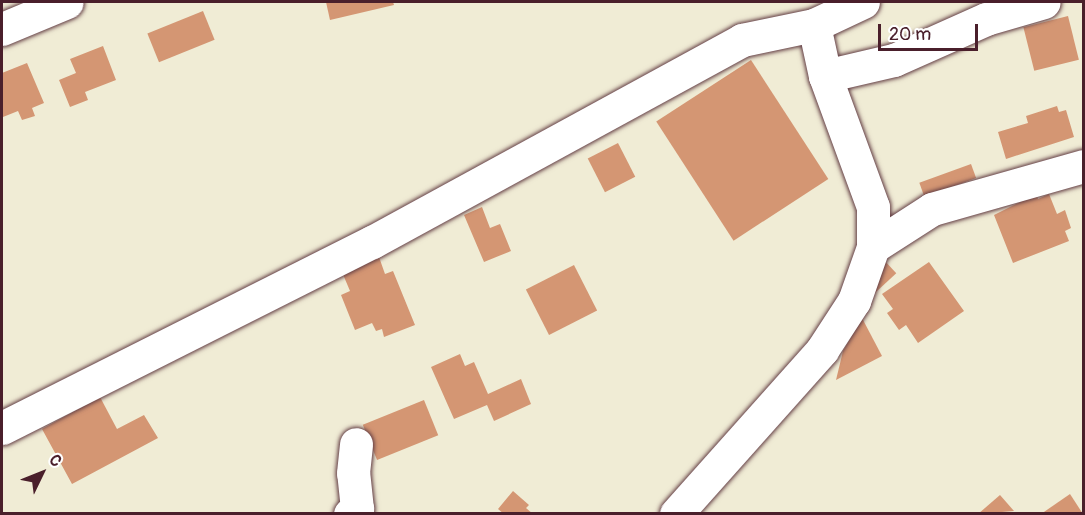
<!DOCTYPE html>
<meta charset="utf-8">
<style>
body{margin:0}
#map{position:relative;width:1085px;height:515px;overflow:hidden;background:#f0ecd5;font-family:Pangolin,sans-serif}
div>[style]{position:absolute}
.building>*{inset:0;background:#d49673;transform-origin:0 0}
.roads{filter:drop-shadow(0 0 2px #633e44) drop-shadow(0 0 2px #633e44)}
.minor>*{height:33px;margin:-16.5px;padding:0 16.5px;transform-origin:16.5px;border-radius:16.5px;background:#fff}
span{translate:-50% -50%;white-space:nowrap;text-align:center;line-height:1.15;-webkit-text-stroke:5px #fff;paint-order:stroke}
.frame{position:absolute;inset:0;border:3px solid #4a1f2b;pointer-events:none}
.north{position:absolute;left:12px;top:443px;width:60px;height:60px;-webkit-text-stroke:4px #fff;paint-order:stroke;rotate:47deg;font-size:16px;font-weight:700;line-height:24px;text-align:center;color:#4a1f2b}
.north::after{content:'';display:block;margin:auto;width:21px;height:27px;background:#4a1f2b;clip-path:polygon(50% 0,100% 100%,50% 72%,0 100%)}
.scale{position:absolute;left:878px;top:24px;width:100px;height:27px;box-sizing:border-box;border:3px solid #4a1f2b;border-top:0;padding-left:8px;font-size:18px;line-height:21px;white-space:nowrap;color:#4a1f2b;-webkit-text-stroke:4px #fff;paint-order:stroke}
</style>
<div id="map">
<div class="building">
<i style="clip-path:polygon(326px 2px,393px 2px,394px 5px,330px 20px)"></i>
<i style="left:203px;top:11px;width:31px;height:60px;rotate:68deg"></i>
<i style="left:1068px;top:16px;width:45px;height:46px;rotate:76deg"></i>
<i style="clip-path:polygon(103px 46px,116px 80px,85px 92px,88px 100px,70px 107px,59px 80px,76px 73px,70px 59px)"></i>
<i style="left:751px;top:60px;width:142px;height:113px;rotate:57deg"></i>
<i style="clip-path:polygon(27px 63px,44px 103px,32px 108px,35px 116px,22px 120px,18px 111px,3px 117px,2px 73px)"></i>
<i style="clip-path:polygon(1057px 106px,1059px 112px,1066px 110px,1074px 137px,1006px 159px,998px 132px,1028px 123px,1026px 116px)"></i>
<i style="left:618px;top:143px;width:38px;height:34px;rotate:63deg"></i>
<i style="left:971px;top:164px;width:15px;height:55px;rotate:70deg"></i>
<i style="clip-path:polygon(1036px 194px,1038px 199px,1049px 194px,1057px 214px,1065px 210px,1071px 228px,1065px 231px,1069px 241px,1013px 263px,994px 215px)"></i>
<i style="clip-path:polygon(482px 207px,490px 228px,500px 224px,511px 251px,484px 262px,464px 215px)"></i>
<i style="clip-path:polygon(379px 257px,385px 274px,393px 271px,415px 325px,384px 337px,382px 329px,376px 331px,372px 323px,355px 330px,341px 295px,350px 291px,342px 272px)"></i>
<i style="left:884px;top:260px;width:18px;height:30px;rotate:47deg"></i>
<i style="clip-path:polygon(929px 262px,964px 311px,918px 343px,906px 325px,899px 330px,887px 313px,893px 309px,882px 294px)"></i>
<i style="left:574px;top:265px;width:51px;height:54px;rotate:63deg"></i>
<i style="clip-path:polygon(862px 318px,882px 356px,836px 380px,843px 351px)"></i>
<i style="clip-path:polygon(460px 354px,465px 366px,474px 362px,488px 394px,521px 379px,531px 404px,494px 421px,487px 405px,454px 419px,431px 367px)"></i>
<i style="clip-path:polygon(100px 397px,117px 429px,144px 415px,158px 438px,72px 484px,42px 429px)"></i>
<i style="left:424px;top:400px;width:38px;height:66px;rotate:68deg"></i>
<i style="clip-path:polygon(513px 491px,529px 505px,526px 508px,533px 514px,504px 514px,498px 509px)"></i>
<i style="clip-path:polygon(1070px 494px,1083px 514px,1041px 514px)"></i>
<i style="clip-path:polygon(1000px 495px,1014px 511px,978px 514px)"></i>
</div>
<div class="roads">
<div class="minor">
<i style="left:2px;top:29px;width:70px;rotate:-22.6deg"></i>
<i style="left:825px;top:76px;width:71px;rotate:-13.1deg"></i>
<i style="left:894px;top:60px;width:101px;rotate:-24deg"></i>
<i style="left:986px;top:19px;width:60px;rotate:-16.3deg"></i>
<i style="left:873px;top:247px;width:70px;rotate:-32.8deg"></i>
<i style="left:932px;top:209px;width:158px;rotate:-15.8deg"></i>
<i style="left:2px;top:428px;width:414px;rotate:-26.7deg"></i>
<i style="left:372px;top:242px;width:422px;rotate:-28.6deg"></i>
<i style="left:742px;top:40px;width:74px;rotate:-11.8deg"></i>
<i style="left:814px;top:25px;width:54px;rotate:-25.1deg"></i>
<i style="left:350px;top:514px;width:9px;rotate:-36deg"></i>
<i style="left:357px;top:509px;width:36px;rotate:-96deg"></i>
<i style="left:353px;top:473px;width:29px;rotate:-84deg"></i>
<i style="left:676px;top:514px;width:220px;rotate:-48.3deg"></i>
<i style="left:822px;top:350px;width:59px;rotate:-56.9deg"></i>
<i style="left:854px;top:301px;width:57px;rotate:-70.6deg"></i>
<i style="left:873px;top:247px;width:40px;rotate:-90deg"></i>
<i style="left:873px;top:207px;width:140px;rotate:-110.1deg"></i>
<i style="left:825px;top:76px;width:52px;rotate:-102.2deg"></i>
</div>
</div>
<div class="frame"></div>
<div class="north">С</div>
<div class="scale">20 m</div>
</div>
